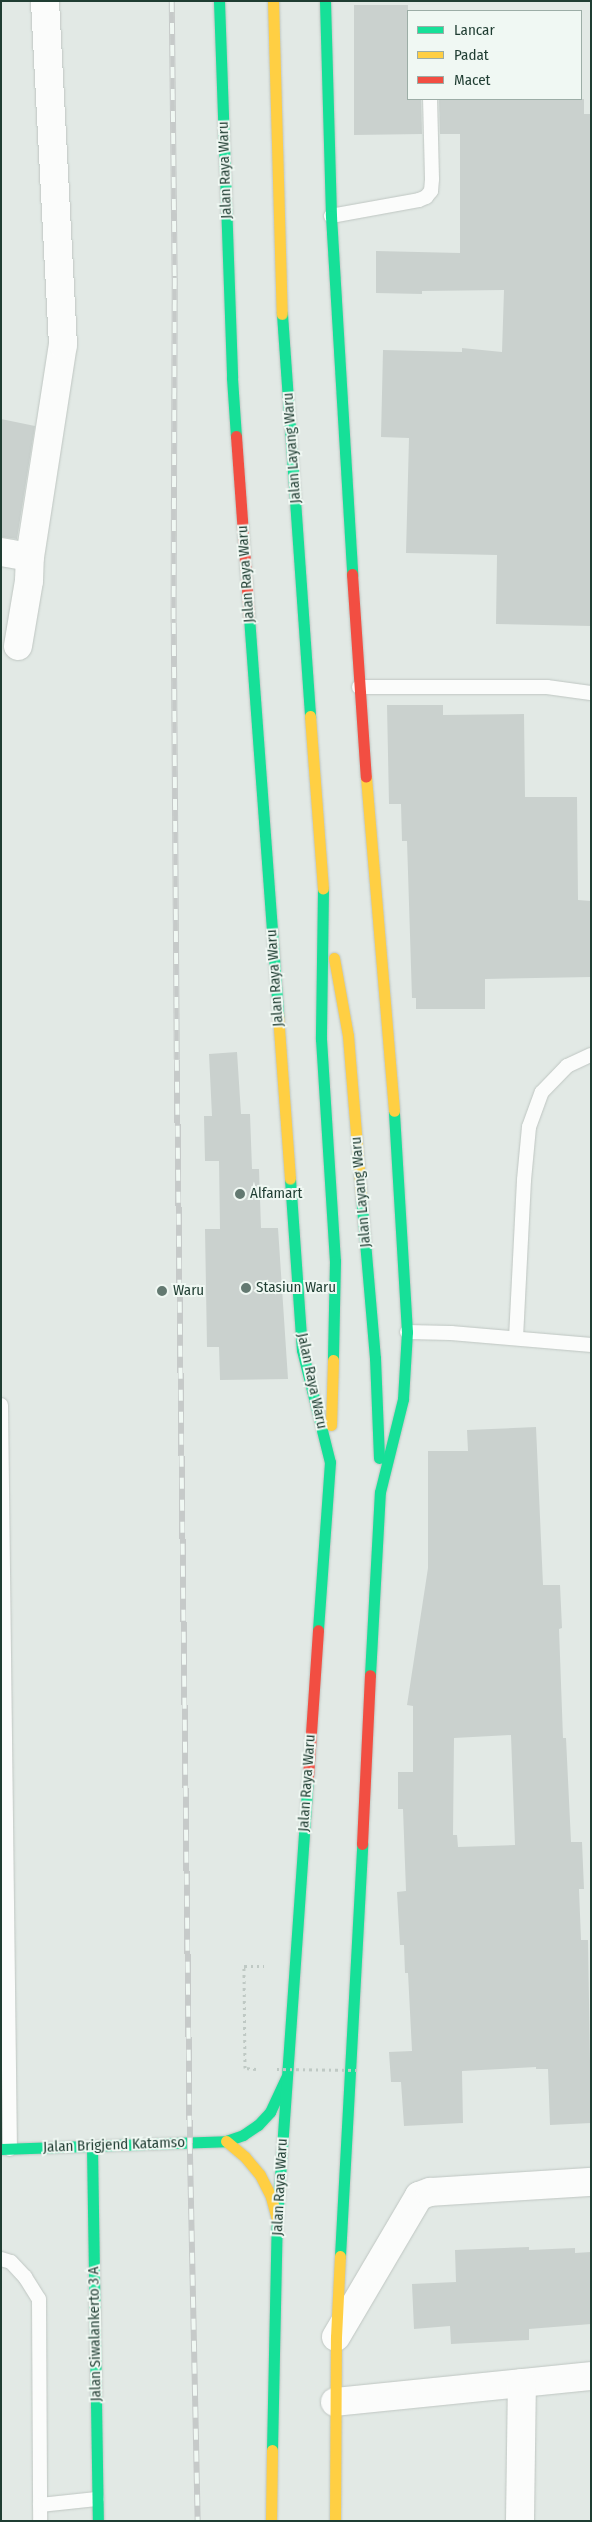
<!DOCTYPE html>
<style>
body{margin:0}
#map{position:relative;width:592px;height:2522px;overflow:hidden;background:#e2e9e5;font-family:"Fira Sans Condensed",sans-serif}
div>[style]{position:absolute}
.building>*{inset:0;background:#cad1ce}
.path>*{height:3px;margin-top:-1.5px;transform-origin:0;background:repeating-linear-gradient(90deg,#bfc9c4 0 2.5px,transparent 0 6.5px)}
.roads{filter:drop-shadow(0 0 1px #bfc6c2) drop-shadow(0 0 1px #bfc6c2)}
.lane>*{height:14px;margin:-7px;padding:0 7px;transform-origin:7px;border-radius:7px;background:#fbfcfb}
.street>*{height:28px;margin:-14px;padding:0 14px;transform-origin:14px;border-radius:14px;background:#fbfcfb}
.fast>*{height:11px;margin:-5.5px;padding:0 5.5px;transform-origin:5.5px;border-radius:5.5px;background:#16e098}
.slow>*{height:11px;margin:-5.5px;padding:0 5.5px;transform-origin:5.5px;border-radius:5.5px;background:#ffcf43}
.jam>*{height:11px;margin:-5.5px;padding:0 5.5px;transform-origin:5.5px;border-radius:5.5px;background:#f24e42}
.rail>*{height:5.5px;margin-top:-2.75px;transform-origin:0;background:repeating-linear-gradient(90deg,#f0f8f3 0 11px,#c6cac9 0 22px);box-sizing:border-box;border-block:1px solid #c6cac9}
.path-bridge>*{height:3px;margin-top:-1.5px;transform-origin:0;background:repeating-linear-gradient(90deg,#bfc9c4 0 2.5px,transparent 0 6.5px)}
.dots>*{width:14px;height:14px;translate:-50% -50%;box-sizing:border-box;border:2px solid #f0f8f3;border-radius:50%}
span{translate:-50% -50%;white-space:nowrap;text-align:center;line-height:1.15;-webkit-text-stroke:4px #f0f8f3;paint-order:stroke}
.street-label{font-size:15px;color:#1f3d32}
.poi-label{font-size:15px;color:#1f3d32}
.left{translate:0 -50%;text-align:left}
.frame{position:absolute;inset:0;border:2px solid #1f3d32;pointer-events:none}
.legend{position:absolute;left:407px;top:10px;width:175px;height:90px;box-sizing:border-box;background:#f0f8f3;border:1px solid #9cada6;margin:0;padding:6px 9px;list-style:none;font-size:15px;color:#1f3d32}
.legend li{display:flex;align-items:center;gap:10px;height:25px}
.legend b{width:25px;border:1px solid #9cada6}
</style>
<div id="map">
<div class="building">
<i style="clip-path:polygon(354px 5px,408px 5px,408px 99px,421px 99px,422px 134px,354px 135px)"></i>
<i style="clip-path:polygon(439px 99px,584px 99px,584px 114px,591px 114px,591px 626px,496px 624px,497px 555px,406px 553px,409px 438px,381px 437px,383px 350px,462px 352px,462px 348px,502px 352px,504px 290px,422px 291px,422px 294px,376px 293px,376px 251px,460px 253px,460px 134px,440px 134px)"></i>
<i style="clip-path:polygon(1px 419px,35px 426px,17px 539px,1px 537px)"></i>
<i style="clip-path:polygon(387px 705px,443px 705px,443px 715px,524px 714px,525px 797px,577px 797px,578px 900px,591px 901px,591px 977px,485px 979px,485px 1009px,416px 1009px,416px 998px,412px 998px,407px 841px,402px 841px,401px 804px,389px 804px)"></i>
<i style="clip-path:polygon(237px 1052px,241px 1114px,250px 1114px,252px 1169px,259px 1169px,261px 1228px,278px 1228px,288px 1379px,220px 1380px,219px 1347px,207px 1347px,205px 1229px,220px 1229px,219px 1161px,205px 1161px,204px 1116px,212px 1116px,209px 1054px)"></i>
<i style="clip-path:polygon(evenodd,536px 1427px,543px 1585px,560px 1585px,562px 1628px,559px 1629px,563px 1738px,566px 1738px,571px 1842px,582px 1842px,584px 1889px,579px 1889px,581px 1940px,588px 1940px,591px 2123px,550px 2125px,548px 2069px,536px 2069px,536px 2067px,462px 2071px,463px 2123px,404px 2126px,401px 2082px,391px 2082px,389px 2052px,412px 2051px,408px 1973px,405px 1973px,404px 1945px,400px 1945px,397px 1892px,406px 1891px,403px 1809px,398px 1809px,398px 1772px,413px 1772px,413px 1706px,407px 1705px,428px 1568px,428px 1451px,468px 1451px,467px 1430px,536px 1427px,511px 1735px,515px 1845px,458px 1847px,457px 1835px,453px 1835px,454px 1738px,511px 1735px)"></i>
<i style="clip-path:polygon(529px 2247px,529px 2250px,575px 2248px,575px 2253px,591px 2252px,591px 2324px,529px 2329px,529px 2340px,451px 2344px,450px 2326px,414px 2329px,412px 2284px,456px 2282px,455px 2250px)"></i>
</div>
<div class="path">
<i style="left:256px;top:2069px;width:11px;rotate:-175deg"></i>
<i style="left:245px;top:2068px;width:102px;rotate:-90.6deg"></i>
<i style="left:244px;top:1966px;width:20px"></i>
</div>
<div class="roads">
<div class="lane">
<i style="left:331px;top:216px;width:89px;rotate:-10.3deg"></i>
<i style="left:419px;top:200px;width:8px;rotate:-23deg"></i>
<i style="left:426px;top:197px;width:8px;rotate:-50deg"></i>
<i style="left:431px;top:191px;width:12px;rotate:-85deg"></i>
<i style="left:432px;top:179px;width:80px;rotate:-91.4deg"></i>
<i style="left:359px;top:687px;width:188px"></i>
<i style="left:547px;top:687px;width:44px;rotate:7.8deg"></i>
<i style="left:407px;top:1332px;width:44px;rotate:1.3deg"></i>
<i style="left:451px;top:1333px;width:141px;rotate:4.9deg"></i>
<i style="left:516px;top:1338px;width:158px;rotate:-87.1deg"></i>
<i style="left:524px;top:1180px;width:53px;rotate:-84.6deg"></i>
<i style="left:529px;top:1127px;width:37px;rotate:-70deg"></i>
<i style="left:542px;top:1092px;width:36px;rotate:-46deg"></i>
<i style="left:567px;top:1066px;width:26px;rotate:-25deg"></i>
<i style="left:1px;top:1405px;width:744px;rotate:89.31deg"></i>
<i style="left:1px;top:2259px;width:10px;rotate:17deg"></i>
<i style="left:11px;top:2262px;width:21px;rotate:47deg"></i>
<i style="left:25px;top:2277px;width:26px;rotate:58deg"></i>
<i style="left:39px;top:2299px;width:222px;rotate:89.7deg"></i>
<i style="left:40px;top:2505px;width:57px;rotate:-6deg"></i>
</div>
<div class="street">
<i style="left:1px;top:552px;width:29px;rotate:10deg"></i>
<i style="left:18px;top:646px;width:66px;rotate:-80.4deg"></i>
<i style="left:29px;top:581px;width:24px;rotate:-88deg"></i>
<i style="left:30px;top:557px;width:215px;rotate:-81.2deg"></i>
<i style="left:63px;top:345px;width:344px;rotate:-93deg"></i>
<i style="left:336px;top:2337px;width:164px;rotate:-59.5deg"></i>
<i style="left:419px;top:2196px;width:12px;rotate:-20deg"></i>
<i style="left:430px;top:2192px;width:161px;rotate:-3.6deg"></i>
<i style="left:335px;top:2402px;width:257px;rotate:-5.8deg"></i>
<i style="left:520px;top:2521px;width:138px;rotate:-89.2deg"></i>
</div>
<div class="fast">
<i style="left:219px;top:1px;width:377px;rotate:88deg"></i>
<i style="left:232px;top:378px;width:58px;rotate:86.1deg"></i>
<i style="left:325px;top:1px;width:215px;rotate:88.4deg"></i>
<i style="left:331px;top:216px;width:359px;rotate:86.6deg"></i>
<i style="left:282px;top:314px;width:403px;rotate:86deg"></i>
<i style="left:249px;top:617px;width:399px;rotate:85.8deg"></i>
<i style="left:323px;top:889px;width:150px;rotate:90.8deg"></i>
<i style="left:321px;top:1039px;width:222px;rotate:86.4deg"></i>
<i style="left:335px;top:1261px;width:99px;rotate:91.2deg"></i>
<i style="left:290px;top:1179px;width:171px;rotate:86deg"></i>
<i style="left:302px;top:1350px;width:115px;rotate:76deg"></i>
<i style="left:330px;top:1462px;width:168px;rotate:94.1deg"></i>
<i style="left:361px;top:1195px;width:164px;rotate:85.1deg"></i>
<i style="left:375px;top:1358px;width:100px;rotate:87.7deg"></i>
<i style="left:370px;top:1675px;width:183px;rotate:-86.9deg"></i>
<i style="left:380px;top:1492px;width:96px;rotate:-76.1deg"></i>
<i style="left:403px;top:1399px;width:67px;rotate:-86.6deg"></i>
<i style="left:407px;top:1332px;width:221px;rotate:-93.4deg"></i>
<i style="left:92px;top:2147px;width:374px;rotate:89.1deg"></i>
<i style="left:1px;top:2149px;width:225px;rotate:-2deg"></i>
<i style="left:226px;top:2141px;width:18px;rotate:-19deg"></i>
<i style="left:243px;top:2135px;width:18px;rotate:-34deg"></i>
<i style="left:258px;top:2125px;width:18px;rotate:-47deg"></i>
<i style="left:270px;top:2112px;width:38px;rotate:-65deg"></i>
<i style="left:340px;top:2256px;width:413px;rotate:-86.9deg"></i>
<i style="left:272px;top:2450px;width:230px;rotate:-88.8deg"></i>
<i style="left:277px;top:2220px;width:444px;rotate:-86deg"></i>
</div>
<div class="slow">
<i style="left:273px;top:1px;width:313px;rotate:88.4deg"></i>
<i style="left:310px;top:716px;width:173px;rotate:85.7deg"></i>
<i style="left:366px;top:777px;width:335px;rotate:85.2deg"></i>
<i style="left:334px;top:958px;width:79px;rotate:79.8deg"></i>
<i style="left:348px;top:1036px;width:160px;rotate:85.3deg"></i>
<i style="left:278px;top:1015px;width:164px;rotate:85.8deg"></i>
<i style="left:331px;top:1425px;width:65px;rotate:-88.2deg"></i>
<i style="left:226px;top:2141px;width:25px;rotate:40deg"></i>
<i style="left:245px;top:2157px;width:23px;rotate:50deg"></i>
<i style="left:260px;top:2175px;width:25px;rotate:63deg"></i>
<i style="left:271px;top:2197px;width:24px;rotate:75deg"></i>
<i style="left:271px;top:2521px;width:71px;rotate:-89.2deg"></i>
<i style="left:335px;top:2521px;width:184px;rotate:-89.7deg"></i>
<i style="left:336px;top:2337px;width:81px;rotate:-87.2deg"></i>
</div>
<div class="jam">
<i style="left:236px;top:436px;width:181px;rotate:85.9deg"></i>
<i style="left:352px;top:574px;width:203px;rotate:86.1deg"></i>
<i style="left:308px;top:1777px;width:147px;rotate:-86.1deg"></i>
<i style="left:362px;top:1844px;width:169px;rotate:-87.3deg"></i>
</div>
</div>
<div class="rail">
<i style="left:172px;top:1px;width:277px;rotate:89.4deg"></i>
<i style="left:175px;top:278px;width:345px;rotate:90.2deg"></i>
<i style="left:174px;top:623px;width:437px;rotate:89.6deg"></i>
<i style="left:177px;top:1060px;width:1083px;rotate:89.31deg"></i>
<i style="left:190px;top:2143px;width:378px;rotate:88.8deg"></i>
</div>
<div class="path-bridge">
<i style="left:277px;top:2069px;width:82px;rotate:0.7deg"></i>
</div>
<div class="dots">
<i style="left:240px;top:1194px;background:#637971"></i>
<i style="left:246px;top:1288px;background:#637971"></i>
<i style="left:162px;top:1291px;background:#637971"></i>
</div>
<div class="street-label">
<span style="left:225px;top:170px;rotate:-92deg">Jalan Raya Waru</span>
<span style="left:292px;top:448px;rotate:-94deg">Jalan Layang Waru</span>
<span style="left:246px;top:574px;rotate:-94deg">Jalan Raya Waru</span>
<span style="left:275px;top:978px;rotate:-94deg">Jalan Raya Waru</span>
<span style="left:361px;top:1192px;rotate:-95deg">Jalan Layang Waru</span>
<span style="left:312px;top:1381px;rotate:78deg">Jalan Raya Waru</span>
<span style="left:307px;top:1783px;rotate:-86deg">Jalan Raya Waru</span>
<span style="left:114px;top:2145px;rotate:-2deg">Jalan Brigjend Katamso</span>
<span style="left:280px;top:2187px;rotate:-87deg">Jalan Raya Waru</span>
<span style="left:95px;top:2334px;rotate:-91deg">Jalan Siwalankerto 3 A</span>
</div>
<div class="poi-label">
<span class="left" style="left:250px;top:1194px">Alfamart</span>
<span class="left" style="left:256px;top:1288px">Stasiun Waru</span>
<span class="left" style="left:173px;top:1291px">Waru</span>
</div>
<div class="frame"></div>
<ul class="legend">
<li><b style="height:6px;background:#16e098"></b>Lancar</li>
<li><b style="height:6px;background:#ffcf43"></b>Padat</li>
<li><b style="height:6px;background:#f24e42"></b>Macet</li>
</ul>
</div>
